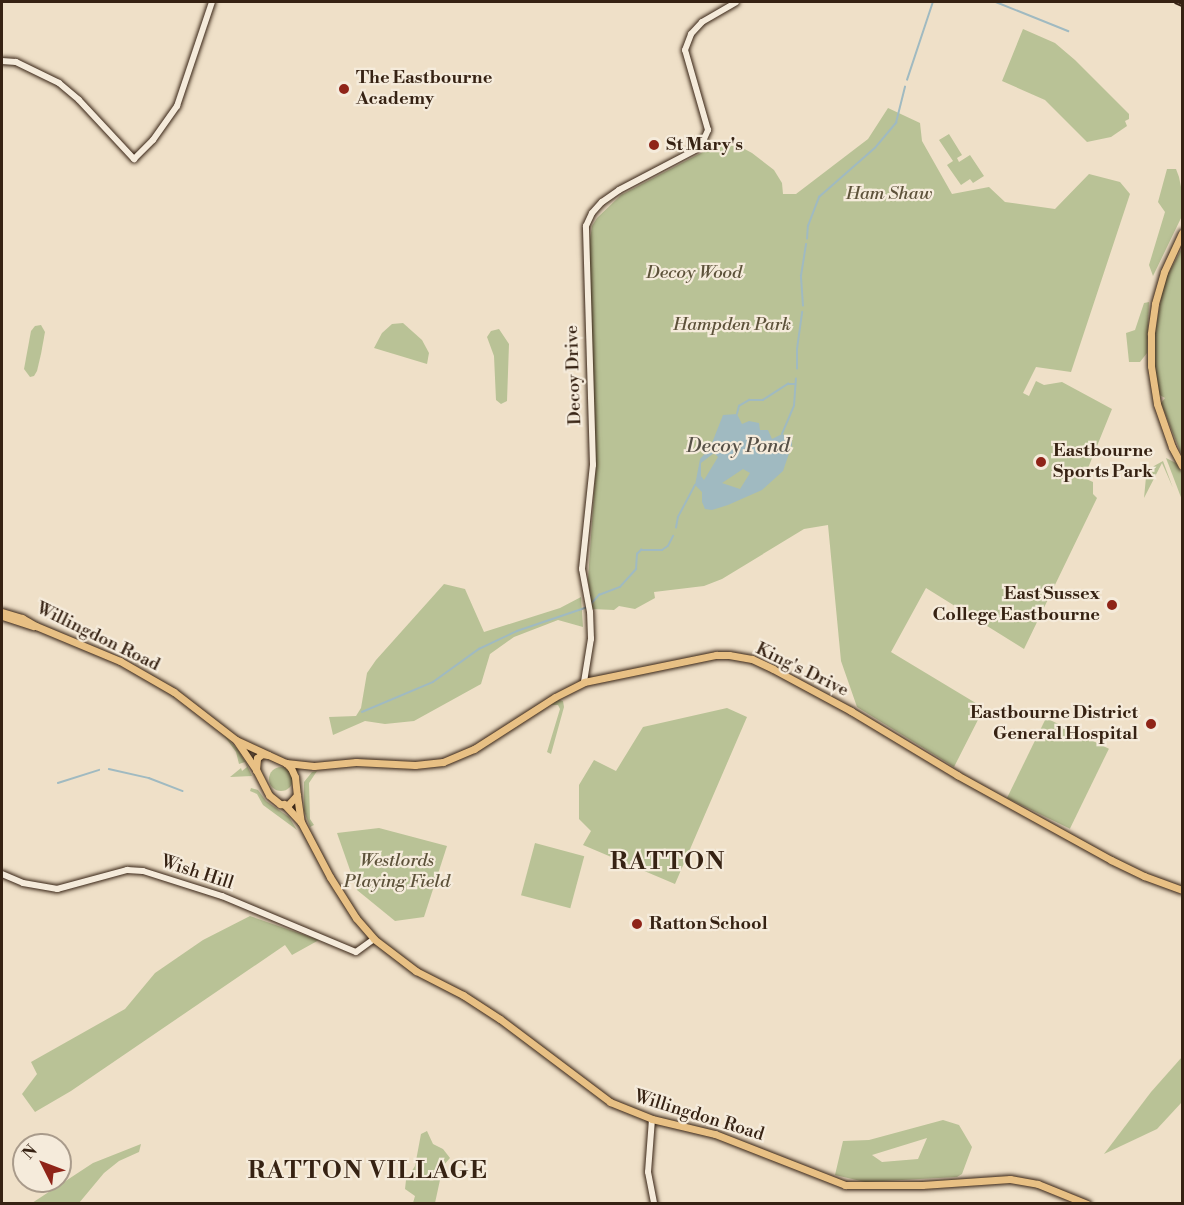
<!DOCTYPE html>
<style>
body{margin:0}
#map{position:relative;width:1184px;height:1205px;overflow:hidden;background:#efe0c8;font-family:"Libre Bodoni",serif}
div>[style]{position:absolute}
.green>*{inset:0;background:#b9c296;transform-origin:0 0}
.round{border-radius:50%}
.water>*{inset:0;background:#a0bac1}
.stream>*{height:1.5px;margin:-0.75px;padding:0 0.75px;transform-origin:0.75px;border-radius:0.75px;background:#a0bac1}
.roads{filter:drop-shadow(0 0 2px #362213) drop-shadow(0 0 2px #362213)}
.secondary>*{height:6px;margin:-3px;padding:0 3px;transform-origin:3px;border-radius:3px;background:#f5ebdb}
.primary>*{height:7px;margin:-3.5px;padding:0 3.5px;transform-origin:3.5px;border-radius:3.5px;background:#e8c084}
.rail>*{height:4px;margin-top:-2px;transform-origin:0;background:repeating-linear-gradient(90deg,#f5ebdb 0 4.5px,#362213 0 9px);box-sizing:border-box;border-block:2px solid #362213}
.dots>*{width:16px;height:16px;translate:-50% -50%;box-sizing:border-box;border:3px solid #f5ebdb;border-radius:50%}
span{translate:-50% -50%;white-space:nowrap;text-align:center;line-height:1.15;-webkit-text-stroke:4.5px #f5ebdb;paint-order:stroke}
.poi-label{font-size:18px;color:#362213;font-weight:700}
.left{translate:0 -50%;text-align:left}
.right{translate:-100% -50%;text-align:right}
.park-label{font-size:18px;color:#5d523a;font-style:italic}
.street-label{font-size:18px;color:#362213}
.water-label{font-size:20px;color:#565047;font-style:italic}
.district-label{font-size:24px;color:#362213;font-weight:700;letter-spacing:1.5px}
.frame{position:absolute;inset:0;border:3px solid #362213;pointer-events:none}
.north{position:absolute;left:12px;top:1133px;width:60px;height:60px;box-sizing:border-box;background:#f5ebdb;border:2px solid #a99b8b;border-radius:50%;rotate:312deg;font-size:16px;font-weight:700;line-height:24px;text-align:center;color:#362213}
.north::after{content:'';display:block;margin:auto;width:21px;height:27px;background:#8f2418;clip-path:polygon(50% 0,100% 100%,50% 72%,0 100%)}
</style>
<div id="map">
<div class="green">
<i style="clip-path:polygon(1023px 29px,1055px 43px,1075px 60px,1129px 114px,1129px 119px,1125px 121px,1127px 126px,1111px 137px,1087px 142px,1045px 100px,1002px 81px)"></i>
<i style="clip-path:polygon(888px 108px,920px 123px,922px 141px,952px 194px,989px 187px,1005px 202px,1055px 209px,1089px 174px,1120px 182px,1130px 194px,1071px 372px,1036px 367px,1023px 393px,1029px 396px,1036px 381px,1044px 385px,1062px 382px,1112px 409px,1084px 478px,1093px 482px,1093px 494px,1097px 498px,1024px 649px,926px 588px,891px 652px,984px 708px,954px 767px,857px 707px,841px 661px,828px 525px,804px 529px,722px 579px,704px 586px,654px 592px,655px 598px,635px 609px,619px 606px,614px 610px,592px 609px,588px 579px,596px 465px,589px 247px,592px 226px,597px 218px,621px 195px,716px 145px,739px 146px,752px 153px,774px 170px,782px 183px,783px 194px,796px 194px,868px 139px)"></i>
<i style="clip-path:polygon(949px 134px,962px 155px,957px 158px,959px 162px,970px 155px,984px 176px,973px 183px,970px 179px,961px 185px,947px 165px,953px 161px,939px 140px)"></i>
<i style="clip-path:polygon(1167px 169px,1176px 169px,1179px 177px,1182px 192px,1182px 216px,1153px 276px,1149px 265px,1165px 212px,1158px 202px)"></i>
<i style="clip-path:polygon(1182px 248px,1182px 456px,1161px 403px,1165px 398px,1158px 394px,1154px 373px,1155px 333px,1164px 282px)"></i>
<i style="clip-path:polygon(1149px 302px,1147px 353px,1140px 362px,1129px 362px,1126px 333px,1135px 330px,1144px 303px)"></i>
<i style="clip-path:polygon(403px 323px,422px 340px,429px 353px,427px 364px,374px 348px,382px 333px,392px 324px)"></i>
<i style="clip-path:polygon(41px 325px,45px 332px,41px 354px,37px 371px,34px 376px,30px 377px,24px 369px,31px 331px,35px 326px)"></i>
<i style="clip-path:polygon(499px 329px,509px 344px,507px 401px,501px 404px,496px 400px,494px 356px,487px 337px,491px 331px)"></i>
<i style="clip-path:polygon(1166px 458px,1176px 463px,1182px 473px,1182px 500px)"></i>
<i style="clip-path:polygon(1163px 461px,1173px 488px,1162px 463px,1144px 498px,1146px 477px,1154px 466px)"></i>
<i style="clip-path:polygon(444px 584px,465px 589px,484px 632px,560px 608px,581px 597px,583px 627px,558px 620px,514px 637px,490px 654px,481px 684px,414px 721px,385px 724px,365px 721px,333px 735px,329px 717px,356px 716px,361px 708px,367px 673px,376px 660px)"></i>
<i style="clip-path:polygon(559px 700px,563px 701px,564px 707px,551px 754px,547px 752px,560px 709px,558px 705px,551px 705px)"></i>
<i style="clip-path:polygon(727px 708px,747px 717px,675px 884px,583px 845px,591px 831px,579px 819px,579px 785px,594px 760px,616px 771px,643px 727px)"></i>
<i style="left:1046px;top:718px;width:70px;height:89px;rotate:26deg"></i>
<i style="clip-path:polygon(223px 734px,238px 750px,246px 763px,252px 776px,230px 777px,241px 768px,242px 771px,247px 767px,245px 762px,239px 764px,236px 752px)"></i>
<i class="round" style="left:269px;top:767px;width:24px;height:24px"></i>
<i style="clip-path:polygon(317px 771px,309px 783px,310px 819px,314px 825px,310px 827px,304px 811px,304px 782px,312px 772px)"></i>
<i style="clip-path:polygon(251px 788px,258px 790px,266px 801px,289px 817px,297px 830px,263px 805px,257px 794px,250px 791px)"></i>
<i style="clip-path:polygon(379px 828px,447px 846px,424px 917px,395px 921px,357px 890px,337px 833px)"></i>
<i style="left:535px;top:843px;width:51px;height:54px;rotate:15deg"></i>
<i style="clip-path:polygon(250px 916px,319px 940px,292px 955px,285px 945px,71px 1091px,35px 1112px,22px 1094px,37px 1074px,31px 1062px,125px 1009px,155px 973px,203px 940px)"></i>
<i style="clip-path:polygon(1182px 1057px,1182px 1102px,1157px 1129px,1104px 1154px,1151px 1092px)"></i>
<i style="clip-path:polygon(evenodd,943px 1120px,959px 1125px,972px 1147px,962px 1174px,957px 1177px,865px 1182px,835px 1175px,843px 1141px,869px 1140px,943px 1120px,927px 1138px,918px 1159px,882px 1162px,872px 1155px,927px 1138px)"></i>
<i style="clip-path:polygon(427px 1131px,433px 1144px,443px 1149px,450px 1158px,443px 1166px,435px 1203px,413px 1203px,415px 1196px,405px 1189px,406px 1180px,415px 1166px,421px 1134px)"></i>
<i style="clip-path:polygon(141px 1144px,139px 1152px,119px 1161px,104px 1173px,79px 1203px,32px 1203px,93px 1163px)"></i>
</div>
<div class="water">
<i style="clip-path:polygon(evenodd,737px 414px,742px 424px,749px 421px,759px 423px,760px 430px,768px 430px,772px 439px,782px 434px,792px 438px,792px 445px,783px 471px,762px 490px,728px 505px,712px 510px,705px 509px,702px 502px,702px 492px,695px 485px,700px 459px,710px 448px,723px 415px,737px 414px,714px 453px,718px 457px,704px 480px,701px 476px,701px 463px,714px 453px,737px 414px,743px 469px,750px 473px,740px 489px,722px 483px,743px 469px)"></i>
</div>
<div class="stream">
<i style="left:996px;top:2px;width:78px;rotate:21.9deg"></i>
<i style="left:907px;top:80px;width:82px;rotate:-71.6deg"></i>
<i style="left:807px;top:239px;width:13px;rotate:-86deg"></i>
<i style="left:808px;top:226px;width:31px;rotate:-69deg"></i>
<i style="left:819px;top:197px;width:74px;rotate:-41.2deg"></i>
<i style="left:875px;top:148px;width:33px;rotate:-50deg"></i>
<i style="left:896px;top:123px;width:37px;rotate:-76deg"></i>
<i style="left:803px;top:306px;width:30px;rotate:-94deg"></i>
<i style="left:801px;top:276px;width:32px;rotate:-81deg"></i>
<i style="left:797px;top:369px;width:20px;rotate:-90deg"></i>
<i style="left:797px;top:349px;width:37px;rotate:-82deg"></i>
<i style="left:737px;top:414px;width:8px;rotate:-76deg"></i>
<i style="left:739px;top:406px;width:12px;rotate:-31deg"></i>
<i style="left:749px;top:400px;width:14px"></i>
<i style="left:763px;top:400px;width:30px;rotate:-33deg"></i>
<i style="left:788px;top:384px;width:7px"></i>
<i style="left:782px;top:434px;width:30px;rotate:-67deg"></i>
<i style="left:794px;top:406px;width:27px;rotate:-86deg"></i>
<i style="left:676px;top:528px;width:11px;rotate:-80deg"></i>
<i style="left:678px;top:517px;width:36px;rotate:-62deg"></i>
<i style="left:592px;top:603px;width:11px;rotate:-49deg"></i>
<i style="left:599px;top:595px;width:22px;rotate:-21deg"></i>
<i style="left:620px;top:587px;width:24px;rotate:-48deg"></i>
<i style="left:636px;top:569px;width:15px;rotate:-86deg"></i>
<i style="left:637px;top:554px;width:6px;rotate:-45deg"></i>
<i style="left:641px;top:550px;width:21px"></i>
<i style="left:662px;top:550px;width:7px;rotate:-34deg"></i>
<i style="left:668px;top:546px;width:11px;rotate:-63deg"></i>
<i style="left:362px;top:712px;width:77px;rotate:-22.9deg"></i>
<i style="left:433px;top:682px;width:57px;rotate:-35.7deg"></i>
<i style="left:479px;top:649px;width:42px;rotate:-25.3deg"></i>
<i style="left:517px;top:631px;width:72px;rotate:-18.7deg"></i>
<i style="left:109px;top:769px;width:41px;rotate:12.7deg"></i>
<i style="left:149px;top:778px;width:36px;rotate:21deg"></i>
<i style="left:58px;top:783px;width:43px;rotate:-17.6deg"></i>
</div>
<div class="roads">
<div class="secondary">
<i style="left:2px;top:61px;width:14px;rotate:4deg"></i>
<i style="left:16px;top:62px;width:48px;rotate:26deg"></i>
<i style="left:59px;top:83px;width:26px;rotate:40deg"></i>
<i style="left:79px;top:100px;width:81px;rotate:47deg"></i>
<i style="left:134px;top:159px;width:27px;rotate:-45deg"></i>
<i style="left:153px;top:140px;width:42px;rotate:-54.8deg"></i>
<i style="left:177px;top:106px;width:110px;rotate:-71.4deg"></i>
<i style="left:584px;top:682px;width:44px;rotate:-80.8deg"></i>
<i style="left:591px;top:639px;width:27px;rotate:-92deg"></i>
<i style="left:590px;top:612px;width:44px;rotate:-100.5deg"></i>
<i style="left:582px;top:569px;width:105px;rotate:-84deg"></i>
<i style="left:593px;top:465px;width:239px;rotate:-91.7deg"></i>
<i style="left:586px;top:226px;width:14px;rotate:-65deg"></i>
<i style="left:592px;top:213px;width:15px;rotate:-48deg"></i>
<i style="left:602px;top:202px;width:21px;rotate:-35deg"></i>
<i style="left:619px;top:190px;width:88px;rotate:-27.7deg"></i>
<i style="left:697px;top:149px;width:12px;rotate:-55deg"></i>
<i style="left:704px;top:139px;width:10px;rotate:-66deg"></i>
<i style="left:708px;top:130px;width:83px;rotate:-106deg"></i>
<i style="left:685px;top:50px;width:17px;rotate:-69deg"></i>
<i style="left:691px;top:34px;width:16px;rotate:-47deg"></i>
<i style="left:702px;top:22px;width:39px;rotate:-30deg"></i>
<i style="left:2px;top:874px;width:23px;rotate:23deg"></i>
<i style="left:23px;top:883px;width:35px;rotate:10deg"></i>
<i style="left:57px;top:889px;width:73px;rotate:-15.2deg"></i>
<i style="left:127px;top:870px;width:16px;rotate:4deg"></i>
<i style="left:143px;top:871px;width:83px;rotate:17.6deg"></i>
<i style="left:222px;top:896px;width:145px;rotate:22.7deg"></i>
<i style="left:356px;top:952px;width:22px;rotate:-36deg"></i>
<i style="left:652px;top:1119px;width:53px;rotate:94.3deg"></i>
<i style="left:648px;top:1172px;width:33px;rotate:79deg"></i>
</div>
<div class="primary">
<i style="left:1182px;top:233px;width:43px;rotate:114.8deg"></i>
<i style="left:1164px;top:272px;width:33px;rotate:106deg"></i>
<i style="left:1155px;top:304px;width:30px;rotate:98deg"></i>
<i style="left:1151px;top:334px;width:32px;rotate:90deg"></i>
<i style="left:1151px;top:366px;width:38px;rotate:81deg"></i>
<i style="left:1157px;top:404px;width:46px;rotate:70.8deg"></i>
<i style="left:1172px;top:447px;width:21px;rotate:62deg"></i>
<i style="left:2px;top:612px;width:21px;rotate:17deg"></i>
<i style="left:22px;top:618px;width:16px;rotate:30deg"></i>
<i style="left:36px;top:626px;width:91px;rotate:22.6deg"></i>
<i style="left:120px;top:661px;width:62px;rotate:29.9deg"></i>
<i style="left:174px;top:692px;width:78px;rotate:37.7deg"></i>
<i style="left:236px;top:740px;width:36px;rotate:56deg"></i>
<i style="left:2px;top:616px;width:33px;rotate:18deg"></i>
<i style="left:238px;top:741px;width:53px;rotate:24.6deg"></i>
<i style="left:286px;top:763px;width:7px;rotate:45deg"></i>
<i style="left:291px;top:768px;width:10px;rotate:66deg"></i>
<i style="left:295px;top:777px;width:18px;rotate:84deg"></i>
<i style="left:297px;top:795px;width:13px;rotate:132deg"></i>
<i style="left:288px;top:805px;width:8px;rotate:-173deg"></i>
<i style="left:280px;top:804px;width:14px;rotate:-141deg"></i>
<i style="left:269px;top:795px;width:28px;rotate:-117deg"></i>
<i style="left:256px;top:770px;width:12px;rotate:-85deg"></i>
<i style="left:257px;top:758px;width:6px;rotate:-39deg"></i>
<i style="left:262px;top:754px;width:6px;rotate:9deg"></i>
<i style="left:286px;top:763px;width:28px;rotate:6deg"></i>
<i style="left:314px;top:766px;width:42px;rotate:-5.4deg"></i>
<i style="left:356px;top:762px;width:59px;rotate:2.9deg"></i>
<i style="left:415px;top:765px;width:28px;rotate:-6deg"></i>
<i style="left:443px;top:762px;width:34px;rotate:-23deg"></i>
<i style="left:474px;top:749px;width:96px;rotate:-32.7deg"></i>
<i style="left:555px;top:697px;width:33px;rotate:-27deg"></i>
<i style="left:584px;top:682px;width:135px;rotate:-11.6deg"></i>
<i style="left:716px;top:655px;width:13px"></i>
<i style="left:729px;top:655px;width:23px;rotate:10deg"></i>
<i style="left:752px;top:659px;width:23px;rotate:25deg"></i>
<i style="left:773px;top:669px;width:89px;rotate:28.3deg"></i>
<i style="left:851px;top:711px;width:124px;rotate:31.1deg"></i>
<i style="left:957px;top:775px;width:176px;rotate:28.9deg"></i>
<i style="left:1111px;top:860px;width:37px;rotate:26deg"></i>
<i style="left:1144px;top:876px;width:40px;rotate:20.2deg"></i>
<i style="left:297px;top:795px;width:27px;rotate:82deg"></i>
<i style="left:301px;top:822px;width:62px;rotate:62.2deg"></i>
<i style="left:330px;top:877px;width:49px;rotate:57.6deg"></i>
<i style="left:356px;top:918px;width:28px;rotate:49deg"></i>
<i style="left:374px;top:939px;width:53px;rotate:37.3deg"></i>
<i style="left:416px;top:971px;width:53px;rotate:27.1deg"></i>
<i style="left:463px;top:995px;width:44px;rotate:33deg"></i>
<i style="left:500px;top:1019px;width:138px;rotate:37deg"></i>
<i style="left:610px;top:1102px;width:45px;rotate:22deg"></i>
<i style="left:652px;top:1119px;width:65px;rotate:13.4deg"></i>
<i style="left:715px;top:1134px;width:140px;rotate:21.4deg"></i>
<i style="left:845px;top:1185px;width:77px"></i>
<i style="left:922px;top:1185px;width:88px;rotate:-3.9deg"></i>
<i style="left:1010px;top:1179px;width:28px;rotate:10deg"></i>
<i style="left:1038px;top:1184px;width:53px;rotate:22.2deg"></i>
<i style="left:284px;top:804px;width:25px;rotate:47deg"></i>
</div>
</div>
<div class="rail">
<i style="left:1175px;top:2px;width:8px;rotate:23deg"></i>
</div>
<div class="dots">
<i style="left:344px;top:89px;background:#8f2418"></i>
<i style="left:654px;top:145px;background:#8f2418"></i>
<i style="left:1041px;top:462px;background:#8f2418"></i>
<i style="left:1112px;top:605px;background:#8f2418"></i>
<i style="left:1151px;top:724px;background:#8f2418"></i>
<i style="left:637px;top:924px;background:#8f2418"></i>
</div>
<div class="poi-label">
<span class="left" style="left:356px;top:89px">The Eastbourne<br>Academy</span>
<span class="left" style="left:666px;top:145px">St Mary's</span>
<span class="left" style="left:1053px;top:462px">Eastbourne<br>Sports Park</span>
<span class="right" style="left:1100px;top:605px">East Sussex<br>College Eastbourne</span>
<span class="right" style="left:1138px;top:724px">Eastbourne District<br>General Hospital</span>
<span class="left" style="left:649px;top:924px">Ratton School</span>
</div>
<div class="park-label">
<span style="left:889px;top:194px">Ham Shaw</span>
<span style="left:694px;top:273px">Decoy Wood</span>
<span style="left:732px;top:325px">Hampden Park</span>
<span style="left:397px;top:872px">Westlords<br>Playing Field</span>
</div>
<div class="street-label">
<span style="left:574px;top:375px;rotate:-92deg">Decoy Drive</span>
<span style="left:98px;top:637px;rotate:26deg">Willingdon Road</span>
<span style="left:802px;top:670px;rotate:26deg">King's Drive</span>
<span style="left:197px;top:873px;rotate:18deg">Wish Hill</span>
<span style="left:699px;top:1116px;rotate:17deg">Willingdon Road</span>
</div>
<div class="water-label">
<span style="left:738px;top:446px">Decoy Pond</span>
</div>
<div class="district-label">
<span style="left:668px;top:863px">RATTON</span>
<span style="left:368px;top:1172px">RATTON VILLAGE</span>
</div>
<div class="frame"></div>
<div class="north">N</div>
</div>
